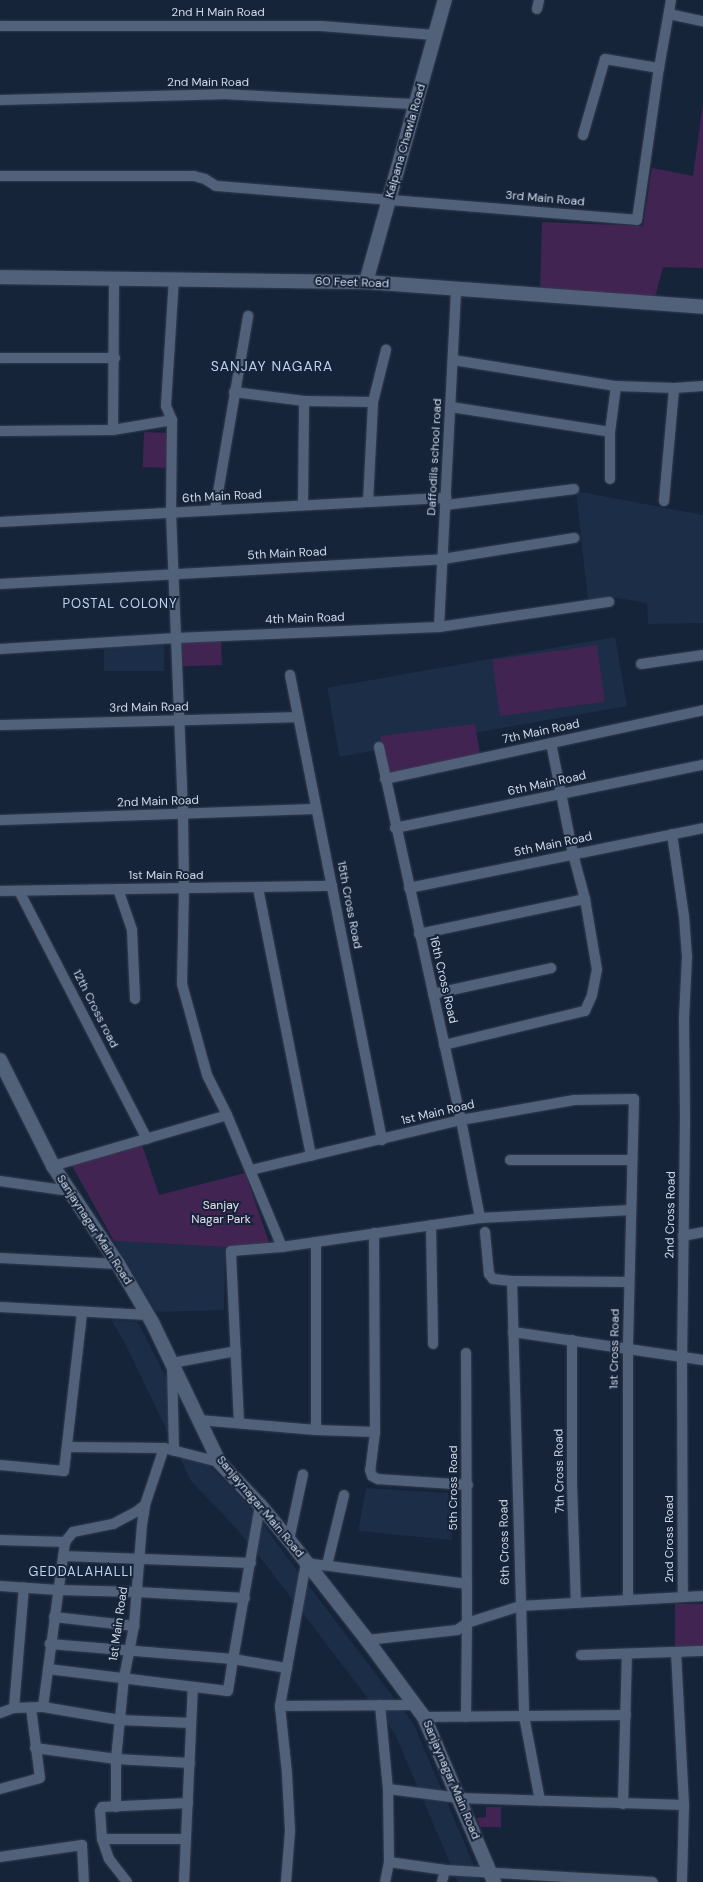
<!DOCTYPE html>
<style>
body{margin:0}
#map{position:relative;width:703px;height:1882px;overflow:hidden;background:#162439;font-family:"DM Sans",sans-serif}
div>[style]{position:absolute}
.built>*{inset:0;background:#1c2d48;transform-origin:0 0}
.green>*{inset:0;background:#422453;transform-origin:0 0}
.roads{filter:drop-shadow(0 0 1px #343d4f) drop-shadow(0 0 1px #343d4f)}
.street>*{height:10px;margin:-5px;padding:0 5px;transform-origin:5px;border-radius:5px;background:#52617a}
.secondary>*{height:14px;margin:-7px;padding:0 7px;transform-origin:7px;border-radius:7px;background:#52617a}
span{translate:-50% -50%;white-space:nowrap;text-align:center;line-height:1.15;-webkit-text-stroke:4px #162439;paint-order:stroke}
.street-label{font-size:12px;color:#cfd8e7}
.park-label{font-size:12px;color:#eaddf2}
.neighbourhood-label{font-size:13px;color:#bfd1ee;letter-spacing:1px}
.quarter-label{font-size:14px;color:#bfd1ee;letter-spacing:1px}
</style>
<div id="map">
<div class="built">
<i style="clip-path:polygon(576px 491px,703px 515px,703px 623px,648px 624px,647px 603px,611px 597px,588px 600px)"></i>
<i style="left:615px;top:637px;width:70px;height:292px;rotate:80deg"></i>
<i style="left:164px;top:644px;width:27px;height:60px;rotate:90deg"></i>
<i style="clip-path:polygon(114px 1241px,225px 1247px,224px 1310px,156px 1312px)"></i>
<i style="clip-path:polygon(111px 1320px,137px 1322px,142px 1330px,168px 1381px,169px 1435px,124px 1341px)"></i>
<i style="clip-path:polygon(180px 1458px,210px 1466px,255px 1512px,280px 1548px,413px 1723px,481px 1882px,458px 1882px,395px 1734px,263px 1561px,235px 1527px,191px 1481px)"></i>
<i style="clip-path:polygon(366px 1488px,448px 1493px,452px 1540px,358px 1531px)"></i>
</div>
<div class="green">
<i style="clip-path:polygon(703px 104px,703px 268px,663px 267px,655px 297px,540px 289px,542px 222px,643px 226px,652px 168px,693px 176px)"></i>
<i style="left:144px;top:432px;width:26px;height:35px;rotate:2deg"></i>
<i style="left:221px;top:639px;width:26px;height:39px;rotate:88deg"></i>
<i style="left:597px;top:645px;width:57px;height:106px;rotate:82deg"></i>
<i style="clip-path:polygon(475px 724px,480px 754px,387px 775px,380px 736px)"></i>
<i style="clip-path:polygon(142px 1145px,159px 1195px,245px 1173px,270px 1245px,225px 1247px,114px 1241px,71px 1164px)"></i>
<i style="left:703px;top:1604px;width:42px;height:28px;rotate:90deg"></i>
<i style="clip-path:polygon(486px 1807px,501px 1807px,501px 1827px,480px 1827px,477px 1818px,486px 1817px)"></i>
</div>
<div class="roads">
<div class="street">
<i style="left:537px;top:9px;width:9px;rotate:-77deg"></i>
<i style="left:669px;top:14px;width:35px;rotate:12deg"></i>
<i style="left:0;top:26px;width:321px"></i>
<i style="left:321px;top:26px;width:114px;rotate:4.5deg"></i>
<i style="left:0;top:100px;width:222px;rotate:-1.5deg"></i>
<i style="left:222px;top:94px;width:194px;rotate:3deg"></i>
<i style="left:583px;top:135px;width:79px;rotate:-73.9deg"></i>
<i style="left:605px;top:59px;width:55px;rotate:9.5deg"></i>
<i style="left:0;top:176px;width:194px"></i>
<i style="left:194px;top:176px;width:11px;rotate:15deg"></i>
<i style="left:205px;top:179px;width:13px;rotate:32deg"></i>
<i style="left:216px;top:186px;width:422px;rotate:4.6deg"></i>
<i style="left:637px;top:220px;width:154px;rotate:-81.8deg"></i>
<i style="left:659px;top:68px;width:69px;rotate:-80deg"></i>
<i style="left:174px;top:278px;width:128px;rotate:93.6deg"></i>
<i style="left:166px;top:406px;width:15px;rotate:67deg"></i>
<i style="left:172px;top:420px;width:93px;rotate:90.6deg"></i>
<i style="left:171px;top:513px;width:301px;rotate:87.7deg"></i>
<i style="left:183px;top:814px;width:75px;rotate:89.2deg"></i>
<i style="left:184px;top:889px;width:95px;rotate:91.2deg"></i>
<i style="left:182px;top:984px;width:94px;rotate:74.6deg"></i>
<i style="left:207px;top:1075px;width:45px;rotate:63.4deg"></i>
<i style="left:227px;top:1115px;width:143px;rotate:67.4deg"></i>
<i style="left:0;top:358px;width:115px"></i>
<i style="left:453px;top:360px;width:165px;rotate:9.1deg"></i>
<i style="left:616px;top:386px;width:58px;rotate:2deg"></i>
<i style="left:674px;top:388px;width:29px;rotate:-4deg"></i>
<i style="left:234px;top:392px;width:71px;rotate:7.3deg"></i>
<i style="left:304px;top:401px;width:69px;rotate:0.8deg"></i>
<i style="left:451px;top:407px;width:161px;rotate:8.9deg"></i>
<i style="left:113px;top:430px;width:152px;rotate:-89.6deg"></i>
<i style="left:0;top:431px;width:113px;rotate:-0.5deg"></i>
<i style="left:113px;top:430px;width:60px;rotate:-9.6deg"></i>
<i style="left:610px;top:479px;width:47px;rotate:-90deg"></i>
<i style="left:610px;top:432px;width:46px;rotate:-82.6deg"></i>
<i style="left:664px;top:501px;width:113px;rotate:-84.9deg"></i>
<i style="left:368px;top:502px;width:100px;rotate:-87.1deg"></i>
<i style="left:373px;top:402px;width:54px;rotate:-76deg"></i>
<i style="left:303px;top:505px;width:104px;rotate:-89.4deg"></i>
<i style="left:446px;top:505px;width:129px;rotate:-7.1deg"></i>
<i style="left:215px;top:510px;width:197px;rotate:-80.3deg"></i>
<i style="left:0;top:522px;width:447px;rotate:-3.1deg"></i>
<i style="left:0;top:584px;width:444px;rotate:-3.2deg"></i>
<i style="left:443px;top:559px;width:133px;rotate:-9.1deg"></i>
<i style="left:439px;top:627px;width:339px;rotate:-87.1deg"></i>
<i style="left:0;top:649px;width:176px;rotate:-3.6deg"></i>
<i style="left:176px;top:638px;width:263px;rotate:-2.4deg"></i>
<i style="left:439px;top:627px;width:172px;rotate:-8.4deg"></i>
<i style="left:641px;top:664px;width:63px;rotate:-8.3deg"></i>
<i style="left:290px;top:675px;width:474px;rotate:78.8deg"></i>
<i style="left:0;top:725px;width:298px;rotate:-1.5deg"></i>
<i style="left:379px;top:747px;width:382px;rotate:77.6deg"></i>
<i style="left:461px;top:1120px;width:100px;rotate:79deg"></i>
<i style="left:385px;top:779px;width:325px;rotate:-12.2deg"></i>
<i style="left:0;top:820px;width:316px;rotate:-2deg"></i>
<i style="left:395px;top:828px;width:314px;rotate:-11.6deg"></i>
<i style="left:672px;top:834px;width:83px;rotate:81.7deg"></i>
<i style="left:684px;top:916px;width:41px;rotate:85.8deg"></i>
<i style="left:687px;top:957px;width:61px;rotate:92.8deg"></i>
<i style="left:684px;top:1018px;width:102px;rotate:89.4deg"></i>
<i style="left:685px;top:1120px;width:237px;rotate:90.7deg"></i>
<i style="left:682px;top:1357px;width:240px;rotate:89.8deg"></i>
<i style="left:258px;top:888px;width:273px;rotate:78.8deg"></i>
<i style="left:409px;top:888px;width:300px;rotate:-11.5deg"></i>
<i style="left:118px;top:889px;width:43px;rotate:71.1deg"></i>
<i style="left:132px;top:930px;width:69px;rotate:87.5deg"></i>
<i style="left:0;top:891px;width:332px;rotate:-0.9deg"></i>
<i style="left:19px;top:891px;width:279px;rotate:62.7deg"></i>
<i style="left:419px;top:934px;width:170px;rotate:-11.9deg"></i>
<i style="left:433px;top:994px;width:121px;rotate:-12.4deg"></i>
<i style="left:444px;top:1045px;width:145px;rotate:-13.6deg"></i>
<i style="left:585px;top:1011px;width:17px;rotate:-66deg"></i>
<i style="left:592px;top:995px;width:25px;rotate:-79deg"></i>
<i style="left:597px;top:970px;width:12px;rotate:-99deg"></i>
<i style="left:595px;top:958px;width:60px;rotate:-99.6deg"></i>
<i style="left:585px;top:899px;width:47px;rotate:-104.9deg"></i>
<i style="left:573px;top:854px;width:113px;rotate:-101.2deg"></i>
<i style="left:510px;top:1160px;width:122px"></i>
<i style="left:53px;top:1166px;width:181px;rotate:-16.3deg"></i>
<i style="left:251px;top:1170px;width:216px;rotate:-13.4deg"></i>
<i style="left:461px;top:1120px;width:115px;rotate:-10deg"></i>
<i style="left:574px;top:1100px;width:60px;rotate:-1deg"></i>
<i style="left:634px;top:1099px;width:248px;rotate:91.4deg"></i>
<i style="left:628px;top:1347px;width:253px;rotate:90deg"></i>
<i style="left:0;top:1181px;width:70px;rotate:8.2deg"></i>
<i style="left:431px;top:1225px;width:119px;rotate:89deg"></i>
<i style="left:485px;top:1232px;width:42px;rotate:84.6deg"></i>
<i style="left:489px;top:1274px;width:6px;rotate:51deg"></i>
<i style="left:493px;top:1279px;width:19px;rotate:6deg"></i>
<i style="left:512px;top:1281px;width:117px;rotate:0.5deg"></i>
<i style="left:374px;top:1233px;width:199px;rotate:89.7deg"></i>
<i style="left:375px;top:1432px;width:38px;rotate:97deg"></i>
<i style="left:370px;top:1470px;width:6px;rotate:72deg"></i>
<i style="left:372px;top:1476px;width:7px;rotate:27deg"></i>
<i style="left:378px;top:1479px;width:90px;rotate:3.8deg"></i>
<i style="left:683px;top:1236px;width:20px;rotate:-11deg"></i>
<i style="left:316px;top:1242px;width:188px;rotate:90deg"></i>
<i style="left:0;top:1258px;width:118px;rotate:2.9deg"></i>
<i style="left:512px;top:1281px;width:435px;rotate:88.4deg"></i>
<i style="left:524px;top:1716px;width:86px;rotate:79.3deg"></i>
<i style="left:0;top:1307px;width:147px;rotate:3.1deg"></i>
<i style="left:513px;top:1332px;width:192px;rotate:8.4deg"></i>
<i style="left:572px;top:1340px;width:145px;rotate:90deg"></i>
<i style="left:572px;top:1485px;width:118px;rotate:88.1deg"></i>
<i style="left:199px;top:1420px;width:117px;rotate:4.9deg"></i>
<i style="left:316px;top:1430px;width:59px;rotate:1.9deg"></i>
<i style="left:239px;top:1423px;width:172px;rotate:-92.7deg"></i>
<i style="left:231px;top:1251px;width:51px;rotate:-4.5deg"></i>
<i style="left:282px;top:1247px;width:200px;rotate:-8.3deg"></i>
<i style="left:480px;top:1218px;width:151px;rotate:-3deg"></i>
<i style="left:67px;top:1447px;width:97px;rotate:0.6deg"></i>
<i style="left:164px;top:1448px;width:57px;rotate:14.3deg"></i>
<i style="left:174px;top:1451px;width:88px;rotate:-91.3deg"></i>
<i style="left:172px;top:1363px;width:65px;rotate:-10.6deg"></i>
<i style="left:0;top:1465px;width:64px;rotate:5.4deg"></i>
<i style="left:64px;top:1471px;width:160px;rotate:-83.5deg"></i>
<i style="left:260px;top:1505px;width:156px;rotate:99.9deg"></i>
<i style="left:233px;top:1659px;width:55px;rotate:9.5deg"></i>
<i style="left:0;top:1540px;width:65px;rotate:1.8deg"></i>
<i style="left:289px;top:1540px;width:67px;rotate:-78deg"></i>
<i style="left:63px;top:1556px;width:188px;rotate:2.1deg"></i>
<i style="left:327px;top:1565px;width:72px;rotate:-76.3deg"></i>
<i style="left:0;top:1586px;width:58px;rotate:3.9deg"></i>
<i style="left:58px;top:1590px;width:79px;rotate:1.5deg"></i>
<i style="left:137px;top:1592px;width:108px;rotate:3.2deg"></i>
<i style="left:54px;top:1617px;width:81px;rotate:6.4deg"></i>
<i style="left:367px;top:1640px;width:91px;rotate:-6.3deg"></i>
<i style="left:457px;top:1630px;width:12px;rotate:-35deg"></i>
<i style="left:467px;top:1623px;width:270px;rotate:-90.2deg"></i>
<i style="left:676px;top:1652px;width:153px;rotate:87deg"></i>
<i style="left:684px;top:1805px;width:77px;rotate:91.5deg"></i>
<i style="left:581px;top:1655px;width:122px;rotate:-1.9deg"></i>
<i style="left:48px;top:1669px;width:181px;rotate:7deg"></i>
<i style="left:228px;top:1691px;width:32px;rotate:-81deg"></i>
<i style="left:233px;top:1659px;width:184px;rotate:-175.3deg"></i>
<i style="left:380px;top:1705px;width:84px;rotate:84.6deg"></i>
<i style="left:388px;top:1789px;width:73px;rotate:89.2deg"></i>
<i style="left:389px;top:1862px;width:20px;rotate:101deg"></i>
<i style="left:280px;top:1706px;width:135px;rotate:-0.4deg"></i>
<i style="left:43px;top:1707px;width:166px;rotate:-82.4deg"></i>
<i style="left:65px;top:1542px;width:13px;rotate:-51deg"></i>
<i style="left:73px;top:1532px;width:41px;rotate:-11.3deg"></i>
<i style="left:113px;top:1524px;width:26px;rotate:-28deg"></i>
<i style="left:136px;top:1512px;width:11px;rotate:-38deg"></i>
<i style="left:14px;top:1708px;width:121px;rotate:-85.3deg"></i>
<i style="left:0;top:1713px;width:15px;rotate:-20deg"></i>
<i style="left:14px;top:1708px;width:29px;rotate:-2deg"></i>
<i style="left:43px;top:1707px;width:78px;rotate:9.6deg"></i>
<i style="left:120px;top:1720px;width:71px;rotate:2.4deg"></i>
<i style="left:424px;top:1717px;width:202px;rotate:-0.6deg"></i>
<i style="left:466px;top:1717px;width:94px;rotate:-89.4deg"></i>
<i style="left:467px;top:1623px;width:3px;rotate:-18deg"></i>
<i style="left:470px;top:1622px;width:52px;rotate:-17.7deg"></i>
<i style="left:520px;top:1606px;width:183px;rotate:-3.1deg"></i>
<i style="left:35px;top:1748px;width:82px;rotate:7.7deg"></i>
<i style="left:116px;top:1759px;width:74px;rotate:3.1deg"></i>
<i style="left:0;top:1789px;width:41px;rotate:-15.4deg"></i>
<i style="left:40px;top:1778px;width:71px;rotate:-97.3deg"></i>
<i style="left:388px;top:1789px;width:72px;rotate:7.2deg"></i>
<i style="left:459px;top:1798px;width:225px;rotate:1.8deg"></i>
<i style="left:623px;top:1804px;width:150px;rotate:-88.5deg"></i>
<i style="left:116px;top:1807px;width:48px;rotate:-90deg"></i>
<i style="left:116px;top:1759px;width:81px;rotate:-84.4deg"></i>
<i style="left:124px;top:1678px;width:53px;rotate:-79.1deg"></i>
<i style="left:134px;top:1626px;width:101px;rotate:-85.5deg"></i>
<i style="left:142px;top:1525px;width:20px;rotate:-81deg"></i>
<i style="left:145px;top:1505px;width:60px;rotate:-71.6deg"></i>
<i style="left:102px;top:1839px;width:28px;rotate:-94deg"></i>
<i style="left:100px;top:1811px;width:4px;rotate:-63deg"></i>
<i style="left:102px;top:1807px;width:86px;rotate:-2.7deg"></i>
<i style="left:0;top:1857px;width:83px;rotate:-8.3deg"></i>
<i style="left:82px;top:1845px;width:37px;rotate:87deg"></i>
<i style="left:389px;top:1862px;width:57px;rotate:8.1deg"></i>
<i style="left:445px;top:1870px;width:208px;rotate:3.3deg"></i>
<i style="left:127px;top:1882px;width:29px;rotate:-128deg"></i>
<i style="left:109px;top:1859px;width:21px;rotate:-109deg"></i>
<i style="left:102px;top:1839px;width:84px"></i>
<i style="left:184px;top:1882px;width:195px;rotate:-87.4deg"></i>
<i style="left:286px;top:1882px;width:51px;rotate:-85.5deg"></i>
<i style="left:290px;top:1831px;width:58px;rotate:-93deg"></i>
<i style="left:287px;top:1773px;width:67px;rotate:-96deg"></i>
<i style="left:280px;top:1706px;width:145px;rotate:-79.7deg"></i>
<i style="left:306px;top:1563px;width:162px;rotate:7.4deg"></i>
<i style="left:442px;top:1882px;width:12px;rotate:-76deg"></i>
</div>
<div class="secondary">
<i style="left:0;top:277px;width:366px;rotate:0.8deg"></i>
<i style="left:366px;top:282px;width:338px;rotate:4.2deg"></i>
<i style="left:366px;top:282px;width:293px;rotate:-74.4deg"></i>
<i style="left:0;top:1060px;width:119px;rotate:63.4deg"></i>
<i style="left:53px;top:1166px;width:118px;rotate:56.4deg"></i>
<i style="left:118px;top:1264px;width:69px;rotate:59.7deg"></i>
<i style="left:153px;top:1324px;width:153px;rotate:64.4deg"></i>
<i style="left:219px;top:1462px;width:59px;rotate:46.4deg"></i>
<i style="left:260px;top:1505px;width:45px;rotate:50.4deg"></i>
<i style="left:289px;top:1540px;width:127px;rotate:52deg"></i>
<i style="left:367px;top:1640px;width:96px;rotate:53.5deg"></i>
<i style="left:424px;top:1717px;width:179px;rotate:67deg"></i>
</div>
</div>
<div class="street-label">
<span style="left:218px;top:13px">2nd H Main Road</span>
<span style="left:208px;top:83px">2nd Main Road</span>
<span style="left:406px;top:141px;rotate:-74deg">Kalpana Chawla Road</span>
<span style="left:545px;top:199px;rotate:5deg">3rd Main Road</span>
<span style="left:352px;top:283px;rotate:2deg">60 Feet Road</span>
<span style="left:435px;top:457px;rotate:-87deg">Daffodils school road</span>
<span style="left:222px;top:497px;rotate:-3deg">6th Main Road</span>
<span style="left:287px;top:554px;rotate:-3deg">5th Main Road</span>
<span style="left:305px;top:619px;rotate:-2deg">4th Main Road</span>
<span style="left:149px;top:708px;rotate:-1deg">3rd Main Road</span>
<span style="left:541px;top:732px;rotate:-12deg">7th Main Road</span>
<span style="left:547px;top:784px;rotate:-12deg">6th Main Road</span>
<span style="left:158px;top:802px;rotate:-2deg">2nd Main Road</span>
<span style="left:553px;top:845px;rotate:-12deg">5th Main Road</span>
<span style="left:166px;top:876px">1st Main Road</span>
<span style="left:349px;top:905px;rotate:79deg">15th Cross Road</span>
<span style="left:443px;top:980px;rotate:77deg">16th Cross Road</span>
<span style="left:95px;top:1009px;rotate:63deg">12th Cross road</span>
<span style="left:438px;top:1113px;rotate:-13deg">1st Main Road</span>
<span style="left:671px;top:1215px;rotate:-89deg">2nd Cross Road</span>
<span style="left:94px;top:1230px;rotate:57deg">Sanjaynagar Main Road</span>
<span style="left:615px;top:1349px;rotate:-89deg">1st Cross Road</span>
<span style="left:560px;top:1471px;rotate:-91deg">7th Cross Road</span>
<span style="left:454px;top:1488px;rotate:-90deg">5th Cross Road</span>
<span style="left:260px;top:1507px;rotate:50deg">Sanjaynagar Main Road</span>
<span style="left:670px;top:1539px;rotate:-90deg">2nd Cross Road</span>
<span style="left:505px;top:1542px;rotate:-91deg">6th Cross Road</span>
<span style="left:119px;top:1624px;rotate:-82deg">1st Main Road</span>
<span style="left:451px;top:1780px;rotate:67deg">Sanjaynagar Main Road</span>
</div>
<div class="park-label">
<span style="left:221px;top:1213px">Sanjay<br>Nagar Park</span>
</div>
<div class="neighbourhood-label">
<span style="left:120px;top:604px">POSTAL COLONY</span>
<span style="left:81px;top:1572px">GEDDALAHALLI</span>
</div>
<div class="quarter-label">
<span style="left:272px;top:366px">SANJAY NAGARA</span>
</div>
</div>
